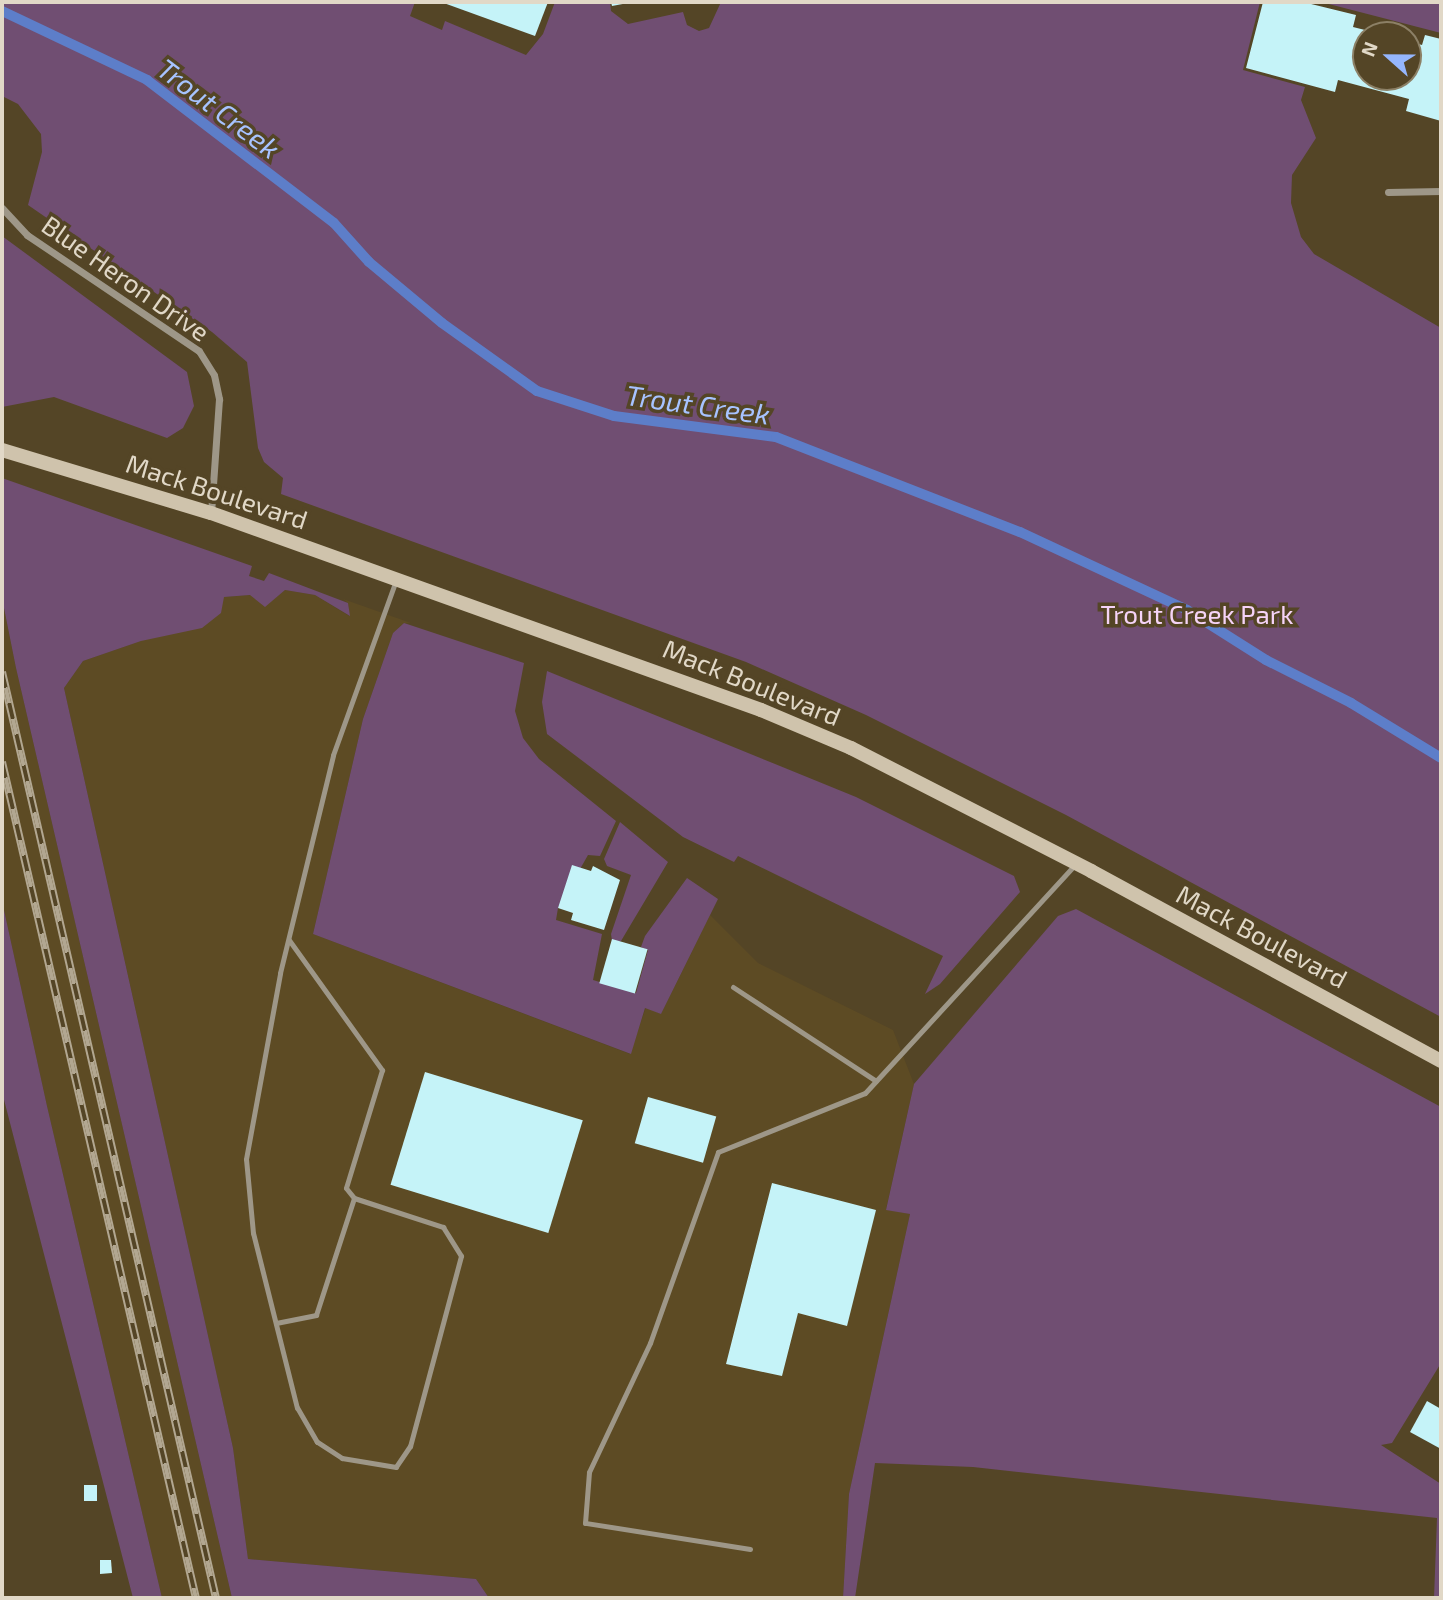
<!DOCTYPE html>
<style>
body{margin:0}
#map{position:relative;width:1443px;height:1600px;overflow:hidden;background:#544526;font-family:"Exo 2",sans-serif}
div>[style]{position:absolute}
.built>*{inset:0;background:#5d4b24}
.green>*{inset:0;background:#704e72}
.stream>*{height:10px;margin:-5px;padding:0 5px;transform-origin:5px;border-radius:5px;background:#5d7ec9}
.building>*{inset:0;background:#c5f3f8;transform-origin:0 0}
.lane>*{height:5px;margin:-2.5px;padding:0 2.5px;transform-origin:2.5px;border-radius:2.5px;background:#9e9788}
.street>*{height:7px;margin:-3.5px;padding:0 3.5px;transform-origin:3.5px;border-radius:3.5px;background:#9e9788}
.secondary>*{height:14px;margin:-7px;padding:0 7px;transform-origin:7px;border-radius:7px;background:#cfc3ac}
.rail>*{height:8px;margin-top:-4px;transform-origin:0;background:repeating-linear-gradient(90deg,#544526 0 16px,#b2a791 0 32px);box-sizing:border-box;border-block:2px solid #b2a791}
span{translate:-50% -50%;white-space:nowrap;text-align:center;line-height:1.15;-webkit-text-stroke:7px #544526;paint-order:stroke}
.street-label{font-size:26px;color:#e1d8c7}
.park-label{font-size:26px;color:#f5d3f7}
.water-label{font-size:28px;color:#a7c3ff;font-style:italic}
.frame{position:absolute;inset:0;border:4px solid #e1d8c7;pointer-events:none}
.north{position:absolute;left:1352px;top:21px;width:70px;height:70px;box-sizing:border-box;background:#544526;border:2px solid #8c8066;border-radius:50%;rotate:291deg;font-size:19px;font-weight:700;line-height:28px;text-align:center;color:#e1d8c7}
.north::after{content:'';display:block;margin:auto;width:24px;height:32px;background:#95b6fd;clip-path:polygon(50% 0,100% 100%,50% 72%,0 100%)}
</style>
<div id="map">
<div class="built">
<i style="clip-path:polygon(285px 590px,315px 595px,349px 616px,348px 603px,343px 599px,411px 623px,404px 623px,393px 633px,363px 719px,313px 934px,630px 1054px,646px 1007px,661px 1014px,710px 915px,758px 963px,893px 1030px,914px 1084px,886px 1209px,910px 1214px,849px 1494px,843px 1598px,489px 1598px,476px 1579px,248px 1559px,233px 1448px,64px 688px,83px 661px,141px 641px,224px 597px,251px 595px,265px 606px)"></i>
<i style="clip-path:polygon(2px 598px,16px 668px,232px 1598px,162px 1598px,47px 1106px,2px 901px)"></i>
</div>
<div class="green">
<i style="clip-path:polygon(2px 2px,415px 2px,410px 16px,442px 30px,445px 21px,526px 55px,543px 34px,555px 2px,610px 2px,611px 11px,628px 24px,683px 12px,687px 25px,699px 31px,709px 28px,721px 2px,1260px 2px,1243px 70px,1305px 87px,1301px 100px,1316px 138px,1292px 175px,1291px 203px,1301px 237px,1314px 254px,1441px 328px,1441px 1017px,1066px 815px,866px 715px,746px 662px,281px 494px,283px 478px,264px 462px,258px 448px,247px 362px,212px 332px,28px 205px,42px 152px,41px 134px,18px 104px,2px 96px)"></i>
<i style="clip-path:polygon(1321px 2px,1441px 2px,1441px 33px)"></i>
<i style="clip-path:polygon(2px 236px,187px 372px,194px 406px,183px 428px,167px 438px,54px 397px,2px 407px)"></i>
<i style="clip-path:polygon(2px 478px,252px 566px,249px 576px,264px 581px,269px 573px,348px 603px,350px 616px,315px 595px,285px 590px,265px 607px,250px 595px,224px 597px,221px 613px,202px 628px,141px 641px,83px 661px,64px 688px,233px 1448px,248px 1559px,476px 1579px,489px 1598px,232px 1598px,16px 668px,2px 598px)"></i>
<i style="clip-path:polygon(404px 623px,524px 663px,515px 711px,523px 738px,539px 759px,616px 821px,600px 856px,588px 855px,558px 908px,556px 920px,602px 934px,593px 980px,636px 993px,648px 950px,641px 947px,645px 936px,687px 878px,718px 899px,661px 1014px,645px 1008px,631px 1054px,313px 934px,363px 719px,393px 633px)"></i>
<i style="clip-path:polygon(547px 671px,856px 797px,1014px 876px,1020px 892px,940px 984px,925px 994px,943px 956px,738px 856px,734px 862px,683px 837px,547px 734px,542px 702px)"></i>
<i style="clip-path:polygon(620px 822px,668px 862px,621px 941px,612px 941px,611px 934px,631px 875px,607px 866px,604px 859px)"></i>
<i style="clip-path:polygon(2px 901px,47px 1106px,162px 1598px,133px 1598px,2px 1092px)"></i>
<i style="clip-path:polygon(1076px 909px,1441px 1107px,1441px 1363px,1392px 1443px,1381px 1445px,1441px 1484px,1441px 1598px,1434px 1598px,1437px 1518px,973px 1467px,875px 1463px,855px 1598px,843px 1598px,849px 1494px,910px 1214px,886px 1210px,914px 1084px,1058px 916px)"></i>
</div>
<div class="stream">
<i style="left:2px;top:11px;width:161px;rotate:25.4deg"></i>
<i style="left:147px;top:80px;width:235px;rotate:37.4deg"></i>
<i style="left:334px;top:223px;width:52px;rotate:48.1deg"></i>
<i style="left:369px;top:262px;width:95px;rotate:39.9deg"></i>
<i style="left:442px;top:323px;width:117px;rotate:35.6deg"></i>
<i style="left:537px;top:391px;width:81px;rotate:18deg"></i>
<i style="left:614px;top:416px;width:163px;rotate:7.4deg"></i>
<i style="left:776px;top:437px;width:262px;rotate:21.3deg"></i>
<i style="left:1020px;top:532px;width:184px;rotate:25deg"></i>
<i style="left:1187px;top:610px;width:93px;rotate:32.3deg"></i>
<i style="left:1266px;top:660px;width:95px;rotate:26.8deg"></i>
<i style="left:1351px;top:703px;width:105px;rotate:31.4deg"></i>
</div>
<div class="building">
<i style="clip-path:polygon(441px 2px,548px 2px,535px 36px)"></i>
<i style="clip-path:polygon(611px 2px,628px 2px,628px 3px,612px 6px)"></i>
<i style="clip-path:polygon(1263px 2px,1303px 2px,1356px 15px,1353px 27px,1381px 34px,1366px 35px,1366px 77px,1408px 77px,1408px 41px,1422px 45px,1425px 35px,1441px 39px,1441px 121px,1406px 111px,1409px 99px,1338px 80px,1335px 92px,1246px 68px)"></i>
<i style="clip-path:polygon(572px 865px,591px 871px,593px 866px,620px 880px,604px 930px,571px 920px,573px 913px,558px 908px)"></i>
<i style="left:612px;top:939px;width:37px;height:46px;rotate:16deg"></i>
<i style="left:425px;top:1072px;width:165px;height:118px;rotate:17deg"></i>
<i style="left:648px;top:1097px;width:71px;height:48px;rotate:16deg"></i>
<i style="clip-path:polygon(772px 1183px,876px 1210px,847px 1326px,798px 1313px,782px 1376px,726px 1364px)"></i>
<i style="clip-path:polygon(1427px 1401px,1441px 1409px,1441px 1449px,1410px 1432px)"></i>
<i style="left:84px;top:1485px;width:13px;height:16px"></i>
<i style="clip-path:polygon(100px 1560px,111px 1560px,112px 1573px,100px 1574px)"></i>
</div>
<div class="lane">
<i style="left:289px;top:940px;width:160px;rotate:54.4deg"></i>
<i style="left:382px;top:1070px;width:123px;rotate:107deg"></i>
<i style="left:346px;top:1188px;width:13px;rotate:51deg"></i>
<i style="left:354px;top:1198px;width:94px;rotate:18deg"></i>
<i style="left:443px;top:1227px;width:34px;rotate:58deg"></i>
<i style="left:461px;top:1256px;width:197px;rotate:105deg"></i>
<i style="left:410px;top:1446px;width:25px;rotate:124deg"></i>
<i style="left:396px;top:1467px;width:55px;rotate:-170.5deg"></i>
<i style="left:342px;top:1458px;width:30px;rotate:-147deg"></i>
<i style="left:317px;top:1442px;width:39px;rotate:-120deg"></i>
<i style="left:297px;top:1408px;width:180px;rotate:-104.1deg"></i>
<i style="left:253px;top:1233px;width:74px;rotate:-95.4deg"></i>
<i style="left:246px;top:1159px;width:189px;rotate:-79.6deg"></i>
<i style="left:280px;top:973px;width:224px;rotate:-76.3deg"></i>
<i style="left:333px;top:755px;width:186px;rotate:-70.2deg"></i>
<i style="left:733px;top:987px;width:171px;rotate:33.3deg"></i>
<i style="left:276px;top:1323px;width:41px;rotate:-11.3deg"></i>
<i style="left:316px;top:1315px;width:123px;rotate:-72deg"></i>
<i style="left:750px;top:1549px;width:167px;rotate:-171deg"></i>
<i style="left:585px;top:1523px;width:51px;rotate:-85.5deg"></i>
<i style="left:589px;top:1472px;width:143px;rotate:-64.7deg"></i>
<i style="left:650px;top:1343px;width:203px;rotate:-70.4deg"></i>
<i style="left:718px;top:1152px;width:158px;rotate:-21.9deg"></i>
<i style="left:865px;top:1093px;width:309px;rotate:-47.4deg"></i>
</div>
<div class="street">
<i style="left:1388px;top:192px;width:53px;rotate:-1.1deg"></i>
<i style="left:2px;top:208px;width:37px;rotate:47deg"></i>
<i style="left:27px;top:235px;width:207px;rotate:34deg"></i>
<i style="left:199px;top:351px;width:28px;rotate:58deg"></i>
<i style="left:214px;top:375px;width:25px;rotate:78deg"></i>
<i style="left:219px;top:399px;width:114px;rotate:94deg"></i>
</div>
<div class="secondary">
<i style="left:2px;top:450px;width:218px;rotate:16.8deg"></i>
<i style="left:211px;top:513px;width:584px;rotate:19.71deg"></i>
<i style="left:761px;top:710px;width:98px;rotate:22.9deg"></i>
<i style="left:851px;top:748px;width:270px;rotate:27.1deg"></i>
<i style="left:1091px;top:871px;width:398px;rotate:28.5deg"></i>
</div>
<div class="rail">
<i style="left:2px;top:672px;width:950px;rotate:76.99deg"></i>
<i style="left:2px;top:762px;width:858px;rotate:76.94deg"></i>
</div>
<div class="street-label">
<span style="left:126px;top:278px;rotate:35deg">Blue Heron Drive</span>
<span style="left:217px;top:491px;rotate:18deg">Mack Boulevard</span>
<span style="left:752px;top:682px;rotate:22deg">Mack Boulevard</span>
<span style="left:1262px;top:936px;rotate:28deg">Mack Boulevard</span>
</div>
<div class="park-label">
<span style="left:1197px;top:614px">Trout Creek Park</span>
</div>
<div class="water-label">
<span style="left:219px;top:108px;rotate:37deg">Trout Creek</span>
<span style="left:698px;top:404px;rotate:8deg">Trout Creek</span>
</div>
<div class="frame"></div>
<div class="north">N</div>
</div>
